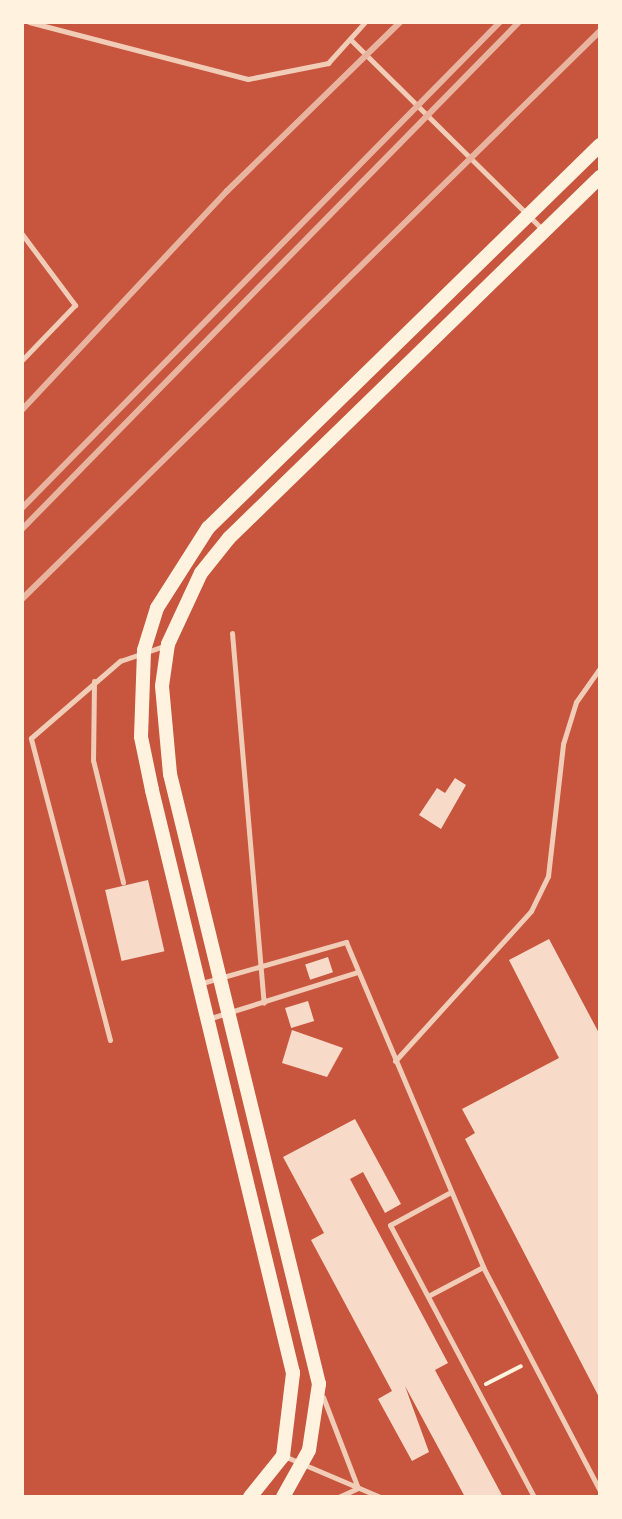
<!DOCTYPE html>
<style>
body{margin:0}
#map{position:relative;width:622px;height:1519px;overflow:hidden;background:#c8553d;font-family:"PT Sans Narrow",sans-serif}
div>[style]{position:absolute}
.building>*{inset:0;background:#f7dbc8;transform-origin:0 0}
.path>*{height:4px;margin:-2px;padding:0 2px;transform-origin:2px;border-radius:2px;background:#fff3e0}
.service>*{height:5px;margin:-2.5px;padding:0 2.5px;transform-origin:2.5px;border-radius:2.5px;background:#f1ccb7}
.secondary>*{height:14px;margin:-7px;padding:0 7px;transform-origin:7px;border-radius:7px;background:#fff3e0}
.rail>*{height:6px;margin:-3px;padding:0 3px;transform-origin:3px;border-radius:3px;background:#e9b49f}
span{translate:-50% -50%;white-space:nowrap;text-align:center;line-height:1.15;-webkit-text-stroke:6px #fff3e0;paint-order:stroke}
.frame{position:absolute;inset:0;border:24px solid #fff3e0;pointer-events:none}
</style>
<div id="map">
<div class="building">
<i style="clip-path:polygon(455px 778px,466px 785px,441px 829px,419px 815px,437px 788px,445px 793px)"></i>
<i style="left:148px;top:880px;width:73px;height:44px;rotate:77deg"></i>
<i style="clip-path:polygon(549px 939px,600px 1035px,600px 1399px,465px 1139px,475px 1133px,462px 1109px,559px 1058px,509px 960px)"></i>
<i style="left:328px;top:957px;width:16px;height:24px;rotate:72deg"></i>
<i style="left:308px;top:1001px;width:21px;height:24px;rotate:73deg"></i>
<i style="clip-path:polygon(292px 1030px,343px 1048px,327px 1077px,282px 1063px)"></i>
<i style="clip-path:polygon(355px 1119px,401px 1204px,385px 1213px,363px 1172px,350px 1179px,448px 1363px,435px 1370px,503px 1497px,465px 1497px,405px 1386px,429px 1452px,412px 1461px,378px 1399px,392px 1391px,311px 1240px,324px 1233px,283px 1157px)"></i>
</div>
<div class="path">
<i style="left:486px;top:1384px;width:39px;rotate:-27deg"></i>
</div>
<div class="service">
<i style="left:29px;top:22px;width:226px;rotate:14.6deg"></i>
<i style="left:248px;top:79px;width:82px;rotate:-11.3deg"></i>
<i style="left:328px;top:63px;width:55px;rotate:-47.9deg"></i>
<i style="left:350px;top:39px;width:273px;rotate:44.7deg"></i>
<i style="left:22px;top:234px;width:89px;rotate:53.3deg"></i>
<i style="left:75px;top:305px;width:76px;rotate:133.9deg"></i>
<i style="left:232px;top:633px;width:371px;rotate:85.1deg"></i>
<i style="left:94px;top:681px;width:79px;rotate:90.7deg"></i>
<i style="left:93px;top:760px;width:126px;rotate:76.2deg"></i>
<i style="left:202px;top:983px;width:150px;rotate:-15.9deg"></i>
<i style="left:346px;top:942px;width:353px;rotate:67.1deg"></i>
<i style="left:483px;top:1267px;width:253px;rotate:62.4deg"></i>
<i style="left:211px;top:1018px;width:154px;rotate:-17.4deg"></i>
<i style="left:110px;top:1040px;width:312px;rotate:-104.7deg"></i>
<i style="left:31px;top:738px;width:118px;rotate:-40.9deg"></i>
<i style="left:120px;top:661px;width:50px;rotate:-18.8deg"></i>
<i style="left:395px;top:1061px;width:202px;rotate:-47.8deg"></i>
<i style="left:531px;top:911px;width:39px;rotate:-64deg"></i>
<i style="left:548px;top:876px;width:133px;rotate:-83.5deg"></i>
<i style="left:563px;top:744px;width:44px;rotate:-72.8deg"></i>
<i style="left:576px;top:702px;width:42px;rotate:-54.8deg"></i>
<i style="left:449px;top:1193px;width:67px;rotate:151.5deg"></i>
<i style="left:390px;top:1225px;width:308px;rotate:62.1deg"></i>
<i style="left:428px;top:1296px;width:62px;rotate:-27.8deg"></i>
<i style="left:323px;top:1397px;width:97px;rotate:69deg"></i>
<i style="left:358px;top:1488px;width:21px;rotate:155deg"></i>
<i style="left:284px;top:1456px;width:104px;rotate:23.1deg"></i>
</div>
<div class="secondary">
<i style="left:250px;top:1497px;width:53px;rotate:-51.2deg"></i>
<i style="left:283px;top:1456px;width:84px;rotate:-83.1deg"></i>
<i style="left:293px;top:1373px;width:600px;rotate:-103.6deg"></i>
<i style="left:152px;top:790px;width:54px;rotate:-101.7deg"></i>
<i style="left:141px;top:737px;width:87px;rotate:-88deg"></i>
<i style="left:144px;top:650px;width:44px;rotate:-72.8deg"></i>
<i style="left:157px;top:608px;width:95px;rotate:-57.5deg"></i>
<i style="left:208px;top:528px;width:548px;rotate:-44.33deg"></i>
<i style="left:283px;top:1497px;width:54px;rotate:-61deg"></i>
<i style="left:309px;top:1450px;width:67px;rotate:-81.4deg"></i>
<i style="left:319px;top:1384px;width:628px;rotate:-103.73deg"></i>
<i style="left:170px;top:774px;width:88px;rotate:-95.2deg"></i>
<i style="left:162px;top:686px;width:42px;rotate:-81.9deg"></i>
<i style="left:168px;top:644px;width:78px;rotate:-65.1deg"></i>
<i style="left:201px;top:573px;width:45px;rotate:-51.3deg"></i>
<i style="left:229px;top:538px;width:518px;rotate:-44.22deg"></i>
</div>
<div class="rail">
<i style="left:22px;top:410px;width:300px;rotate:-46.9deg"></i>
<i style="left:227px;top:191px;width:242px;rotate:-44.3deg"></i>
<i style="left:22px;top:508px;width:682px;rotate:-45.48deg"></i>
<i style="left:22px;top:529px;width:710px;rotate:-45.57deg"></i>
<i style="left:22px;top:599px;width:810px;rotate:-44.5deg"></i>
</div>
<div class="frame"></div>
</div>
